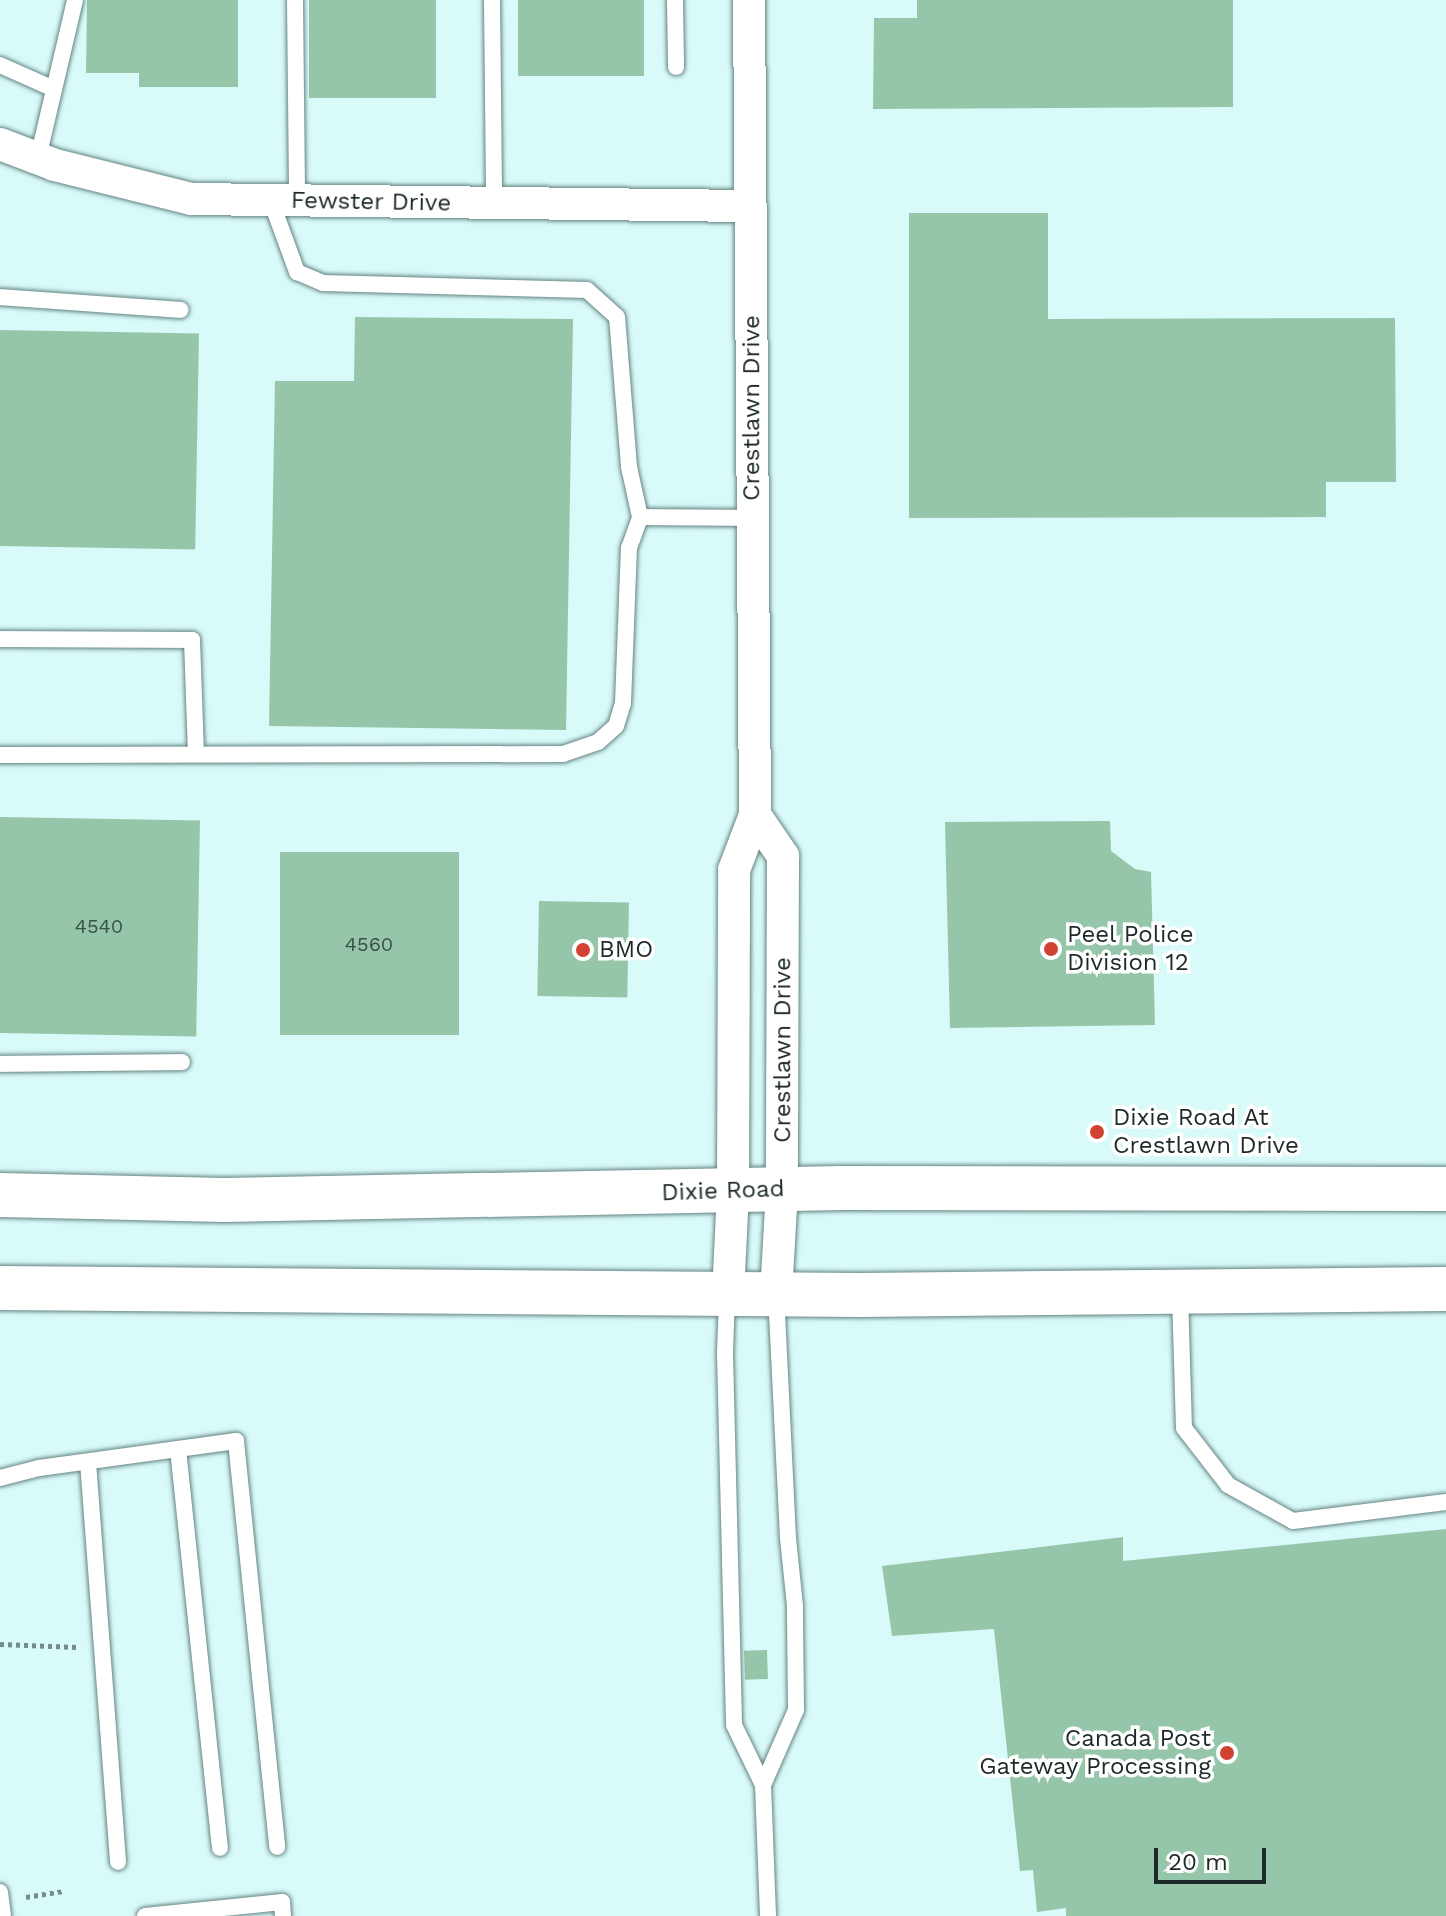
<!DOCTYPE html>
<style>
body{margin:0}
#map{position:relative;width:1446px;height:1916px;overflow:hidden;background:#d8faf8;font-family:"Work Sans",sans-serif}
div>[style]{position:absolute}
.building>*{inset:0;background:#96c6aa;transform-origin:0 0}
.path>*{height:5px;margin-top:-2.5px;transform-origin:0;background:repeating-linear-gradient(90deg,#758c8b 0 4px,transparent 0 8px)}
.roads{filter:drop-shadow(0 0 2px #648482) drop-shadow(0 0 2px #648482)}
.lane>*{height:16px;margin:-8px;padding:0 8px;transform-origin:8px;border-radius:8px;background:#fff}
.street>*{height:32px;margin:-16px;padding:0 16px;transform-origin:16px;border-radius:16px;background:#fff}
.secondary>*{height:44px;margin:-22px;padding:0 22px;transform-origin:22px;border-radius:22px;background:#fff}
.dots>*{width:22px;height:22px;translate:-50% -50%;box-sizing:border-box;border:4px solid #fff;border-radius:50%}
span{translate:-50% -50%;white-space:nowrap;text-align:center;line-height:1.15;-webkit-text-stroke:7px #fff;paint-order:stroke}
.number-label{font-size:20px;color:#3b5149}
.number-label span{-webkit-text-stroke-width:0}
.street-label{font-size:24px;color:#1d2a29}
.poi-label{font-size:24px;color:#1d2a29}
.left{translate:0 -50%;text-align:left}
.right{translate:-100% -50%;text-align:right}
.scale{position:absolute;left:1154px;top:1848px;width:112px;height:36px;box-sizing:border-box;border:4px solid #1d2a29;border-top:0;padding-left:10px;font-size:24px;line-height:28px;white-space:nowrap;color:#1d2a29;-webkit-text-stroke:6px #fff;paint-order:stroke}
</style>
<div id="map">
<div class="building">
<i style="clip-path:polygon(87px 0,238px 0,238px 87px,139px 87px,139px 73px,86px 73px)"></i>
<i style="left:309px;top:0;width:127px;height:98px"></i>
<i style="left:518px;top:0;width:126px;height:76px"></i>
<i style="clip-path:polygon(917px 0,1233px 0,1233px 107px,873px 109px,874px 18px,917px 18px)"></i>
<i style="clip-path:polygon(909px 213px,1048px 213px,1048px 319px,1395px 318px,1396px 482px,1326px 482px,1326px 517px,909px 518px)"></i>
<i style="clip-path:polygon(355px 317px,573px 319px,566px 730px,269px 726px,275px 381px,354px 381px)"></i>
<i style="left:0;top:330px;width:199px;height:216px;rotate:1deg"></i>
<i style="left:0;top:817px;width:200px;height:216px;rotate:1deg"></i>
<i style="clip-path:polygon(1110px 821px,1111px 851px,1135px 869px,1151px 872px,1155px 1025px,950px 1028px,945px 822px)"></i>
<i style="left:280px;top:852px;width:179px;height:183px"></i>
<i style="left:539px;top:901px;width:90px;height:95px;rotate:1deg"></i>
<i style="clip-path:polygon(1446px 1529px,1446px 1916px,1066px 1916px,1066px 1908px,1037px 1912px,1033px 1870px,1020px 1871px,994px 1629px,892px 1636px,882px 1566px,1123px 1537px,1123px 1561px)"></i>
<i style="left:767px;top:1650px;width:29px;height:23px;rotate:88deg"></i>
</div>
<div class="path">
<i style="left:0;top:1644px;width:77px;rotate:2.2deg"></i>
<i style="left:26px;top:1897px;width:39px;rotate:-9deg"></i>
</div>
<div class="roads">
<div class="lane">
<i style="left:295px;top:0;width:202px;rotate:89.4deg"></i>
<i style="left:492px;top:0;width:203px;rotate:89.4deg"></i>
<i style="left:675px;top:0;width:67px;rotate:89.1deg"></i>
<i style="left:0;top:65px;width:59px;rotate:24deg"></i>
<i style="left:38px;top:158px;width:162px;rotate:-76.8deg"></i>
<i style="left:271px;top:201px;width:76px;rotate:69.9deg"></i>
<i style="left:297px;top:272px;width:28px;rotate:23deg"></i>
<i style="left:323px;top:283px;width:264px;rotate:1.5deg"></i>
<i style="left:587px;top:290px;width:40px;rotate:42deg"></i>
<i style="left:617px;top:317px;width:150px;rotate:85.4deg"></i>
<i style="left:629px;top:467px;width:51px;rotate:77.6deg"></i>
<i style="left:0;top:297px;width:181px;rotate:4.1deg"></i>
<i style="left:0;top:639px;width:192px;rotate:0.3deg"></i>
<i style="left:192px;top:640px;width:114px;rotate:88deg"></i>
<i style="left:0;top:755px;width:563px;rotate:-0.1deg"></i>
<i style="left:563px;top:754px;width:37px;rotate:-19deg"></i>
<i style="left:598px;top:742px;width:24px;rotate:-42deg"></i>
<i style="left:616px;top:726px;width:24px;rotate:-73deg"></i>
<i style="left:623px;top:703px;width:155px;rotate:-87.8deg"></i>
<i style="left:629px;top:548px;width:33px;rotate:-70deg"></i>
<i style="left:640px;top:517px;width:113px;rotate:0.5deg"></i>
<i style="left:0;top:1064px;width:182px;rotate:-0.6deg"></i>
<i style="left:1180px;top:1294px;width:134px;rotate:88.3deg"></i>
<i style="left:1184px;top:1428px;width:72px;rotate:52.3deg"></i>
<i style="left:1228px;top:1485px;width:74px;rotate:29deg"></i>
<i style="left:1293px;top:1521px;width:154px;rotate:-7.1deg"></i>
<i style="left:727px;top:1296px;width:58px;rotate:92deg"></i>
<i style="left:725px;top:1354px;width:371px;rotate:88.6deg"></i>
<i style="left:734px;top:1725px;width:67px;rotate:64.2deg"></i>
<i style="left:763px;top:1785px;width:131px;rotate:87.8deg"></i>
<i style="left:178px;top:1449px;width:401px;rotate:84deg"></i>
<i style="left:88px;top:1462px;width:401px;rotate:85.7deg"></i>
<i style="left:0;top:1478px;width:40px;rotate:-14.4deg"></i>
<i style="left:39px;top:1468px;width:199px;rotate:-7.8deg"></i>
<i style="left:236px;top:1441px;width:408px;rotate:84.2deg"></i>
<i style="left:763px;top:1785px;width:82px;rotate:-66.3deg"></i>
<i style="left:796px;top:1710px;width:104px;rotate:-90.6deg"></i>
<i style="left:795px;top:1606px;width:68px;rotate:-95.9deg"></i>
<i style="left:788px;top:1538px;width:243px;rotate:-92.8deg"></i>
<i style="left:0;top:1892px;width:24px;rotate:83deg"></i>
<i style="left:145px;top:1916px;width:138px;rotate:-5.8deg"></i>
<i style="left:282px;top:1902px;width:14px;rotate:86deg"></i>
</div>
<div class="street">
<i style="left:0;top:144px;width:59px;rotate:20.9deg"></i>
<i style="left:55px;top:165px;width:140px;rotate:14deg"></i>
<i style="left:191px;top:199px;width:559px;rotate:0.72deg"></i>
<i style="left:755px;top:815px;width:50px;rotate:55.7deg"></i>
<i style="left:783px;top:856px;width:334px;rotate:90.2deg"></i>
<i style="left:782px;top:1190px;width:104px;rotate:93.3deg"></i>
<i style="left:728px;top:1294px;width:102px;rotate:-87.2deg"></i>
<i style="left:733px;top:1192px;width:322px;rotate:-89.8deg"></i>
<i style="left:734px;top:870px;width:59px;rotate:-69.1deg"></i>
<i style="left:755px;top:815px;width:815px;rotate:-90.42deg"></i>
</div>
<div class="secondary">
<i style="left:0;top:1195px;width:224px;rotate:1.3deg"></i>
<i style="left:224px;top:1200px;width:618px;rotate:-1.11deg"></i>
<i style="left:842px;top:1188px;width:604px;rotate:0.09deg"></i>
<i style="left:0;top:1288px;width:860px;rotate:0.47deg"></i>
<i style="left:860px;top:1295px;width:586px;rotate:-0.59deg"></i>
</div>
</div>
<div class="dots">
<i style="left:1051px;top:949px;background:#d04333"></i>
<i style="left:583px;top:950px;background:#d04333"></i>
<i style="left:1097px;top:1132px;background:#d04333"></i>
<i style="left:1227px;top:1753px;background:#d04333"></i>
</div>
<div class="number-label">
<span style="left:99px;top:926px">4540</span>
<span style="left:369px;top:944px">4560</span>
</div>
<div class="street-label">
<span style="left:371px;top:202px;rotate:1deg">Fewster Drive</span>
<span style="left:752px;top:408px;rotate:-90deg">Crestlawn Drive</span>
<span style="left:783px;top:1050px;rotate:-90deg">Crestlawn Drive</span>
<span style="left:723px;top:1191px;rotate:-2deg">Dixie Road</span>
</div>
<div class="poi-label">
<span class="left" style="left:1067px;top:949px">Peel Police<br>Division 12</span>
<span class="left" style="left:599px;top:950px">BMO</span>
<span class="left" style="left:1113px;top:1132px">Dixie Road At<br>Crestlawn Drive</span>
<span class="right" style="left:1211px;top:1753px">Canada Post<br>Gateway Processing</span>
</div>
<div class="scale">20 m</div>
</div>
